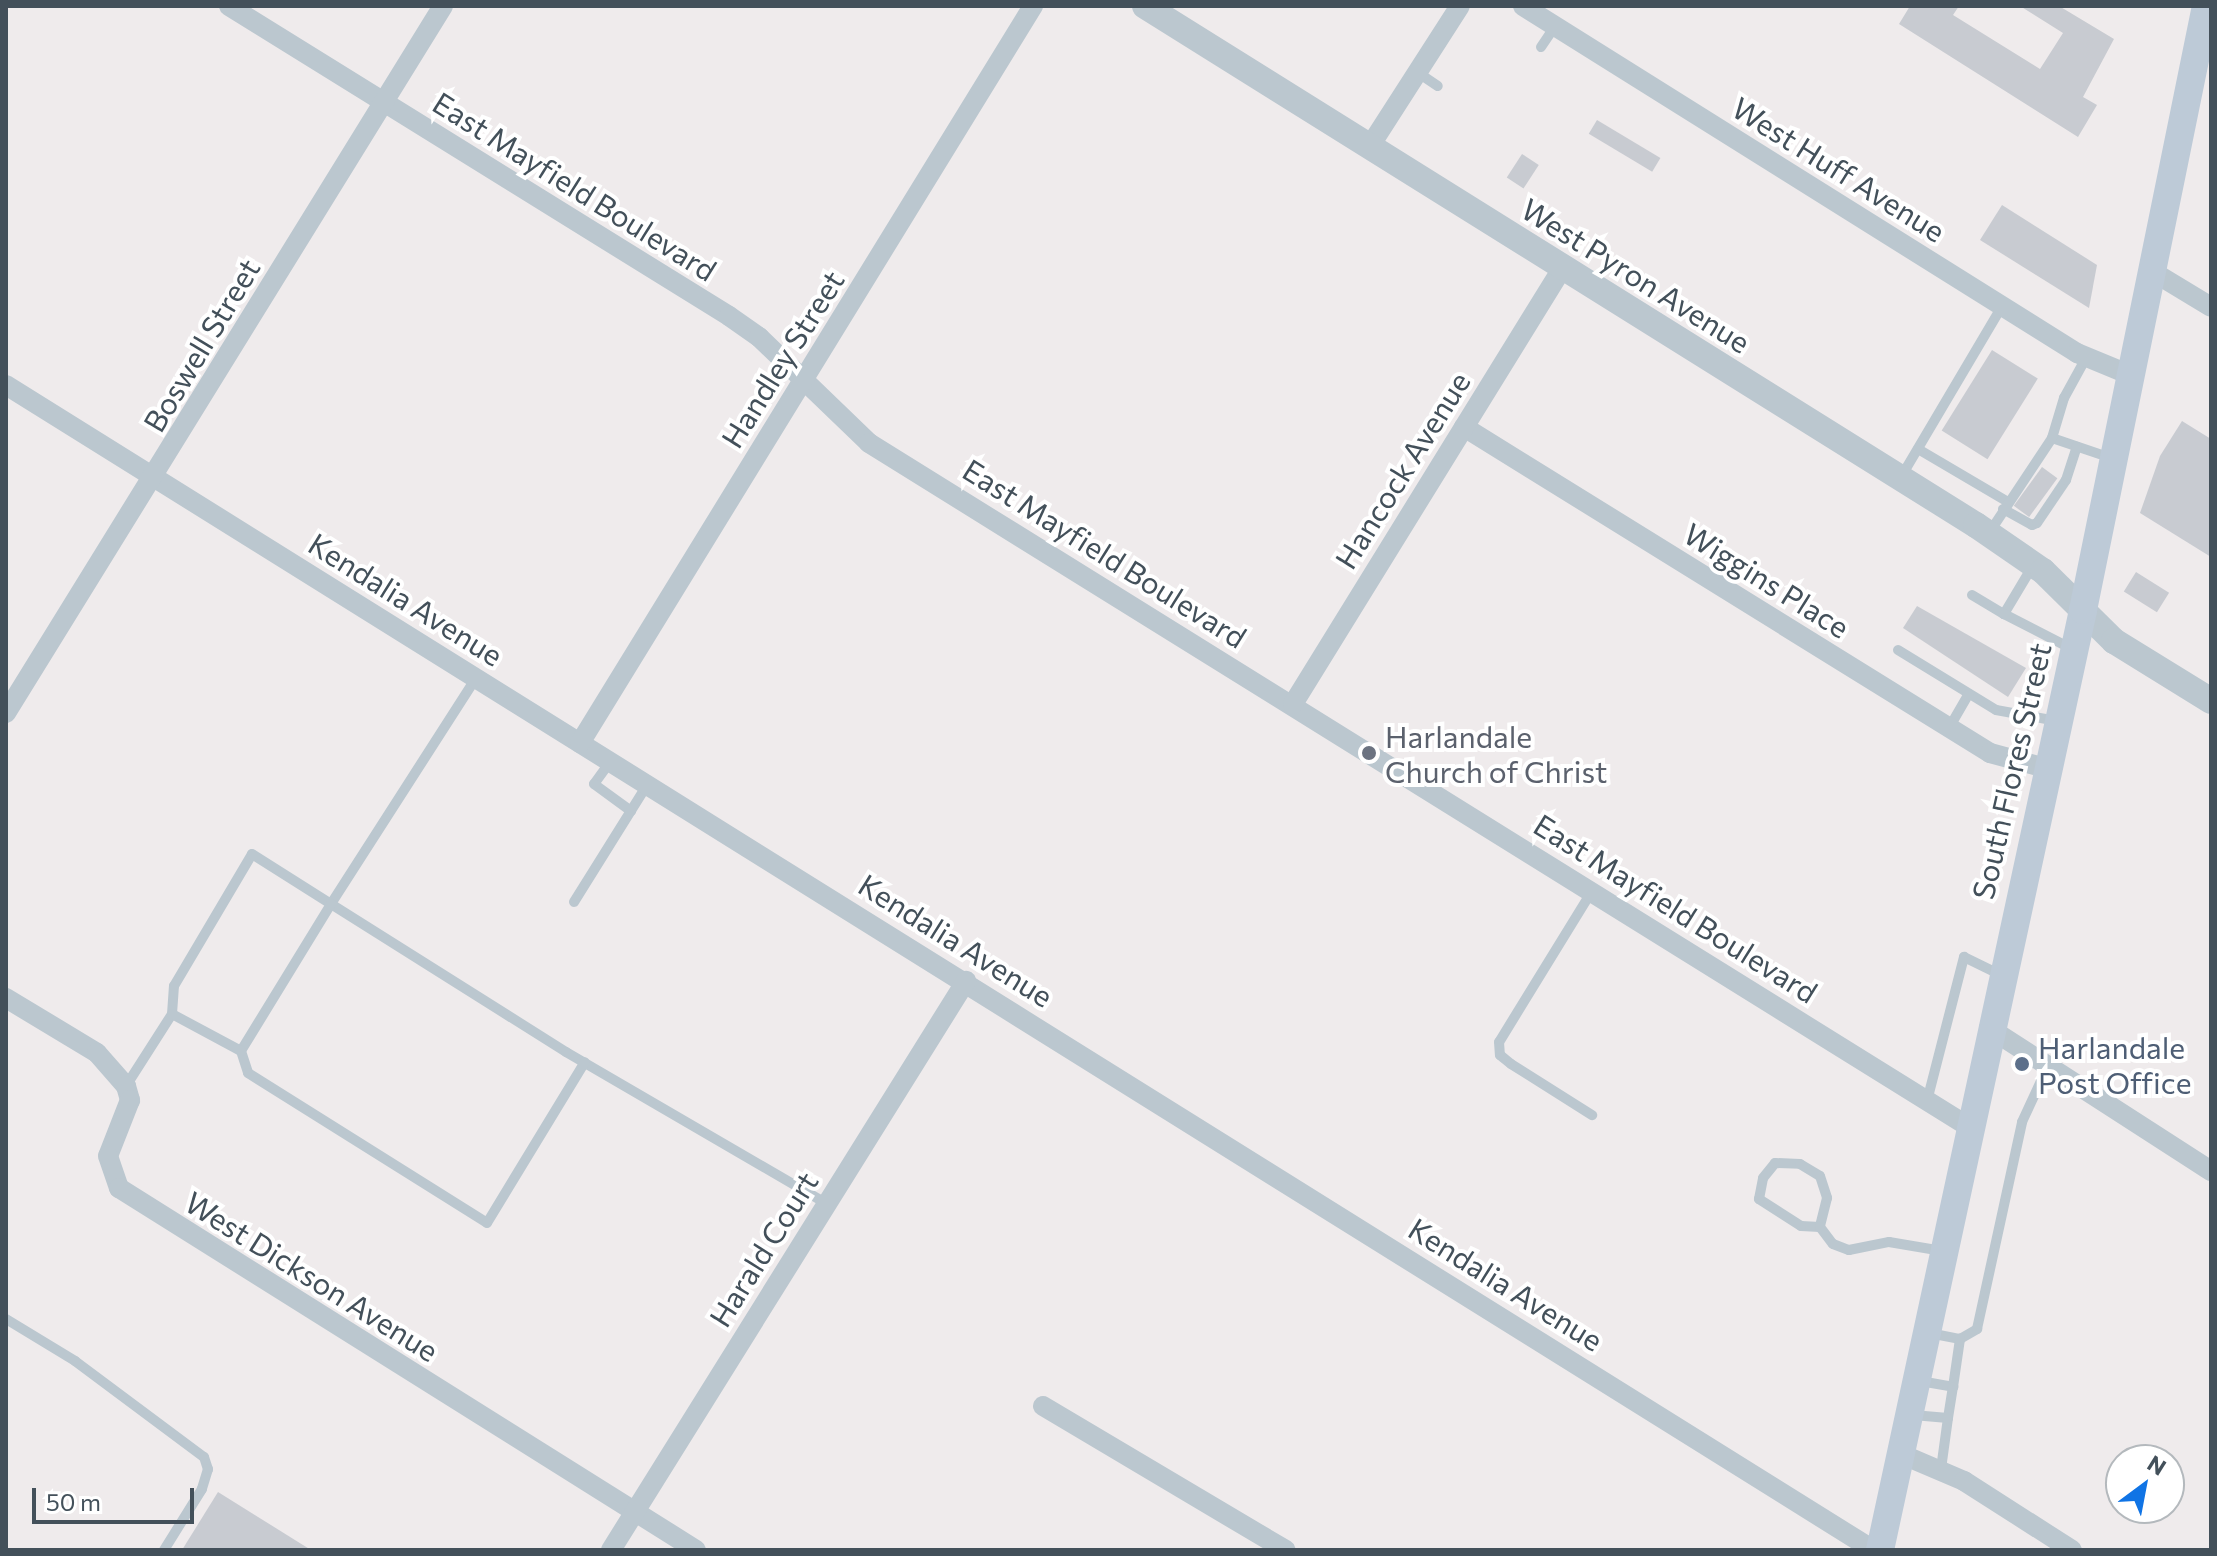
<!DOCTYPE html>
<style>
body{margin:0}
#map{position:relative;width:2217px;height:1556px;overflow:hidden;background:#efebec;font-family:Commissioner,sans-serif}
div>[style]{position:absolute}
.building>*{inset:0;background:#c8cbd1;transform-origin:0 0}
.service>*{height:10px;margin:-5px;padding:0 5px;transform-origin:5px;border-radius:5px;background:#bbc7cf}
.minor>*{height:20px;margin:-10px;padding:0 10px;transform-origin:10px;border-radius:10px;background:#bbc7cf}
.tertiary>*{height:26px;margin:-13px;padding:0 13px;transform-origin:13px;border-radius:13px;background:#bbc7cf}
.secondary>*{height:28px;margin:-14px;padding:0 14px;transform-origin:14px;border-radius:14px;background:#bdcad7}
.dots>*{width:22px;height:22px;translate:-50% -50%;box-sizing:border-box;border:4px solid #fff;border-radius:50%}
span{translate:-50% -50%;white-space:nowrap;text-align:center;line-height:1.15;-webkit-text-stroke:8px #fff;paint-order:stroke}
.street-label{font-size:30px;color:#43505a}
.worship-label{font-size:30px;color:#5b616d}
.left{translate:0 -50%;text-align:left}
.service-label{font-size:30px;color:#4e5e75}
.frame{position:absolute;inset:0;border:8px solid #43505a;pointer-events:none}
.north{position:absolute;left:2105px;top:1444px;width:80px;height:80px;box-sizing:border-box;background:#fff;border:2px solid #b4b9bd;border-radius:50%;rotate:32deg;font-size:22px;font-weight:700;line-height:32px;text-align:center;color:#43505a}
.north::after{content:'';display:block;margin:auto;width:28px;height:36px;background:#1074e5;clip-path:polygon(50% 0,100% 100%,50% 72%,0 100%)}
.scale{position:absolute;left:32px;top:1488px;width:162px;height:36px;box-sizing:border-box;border:4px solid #43505a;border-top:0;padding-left:10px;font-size:24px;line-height:28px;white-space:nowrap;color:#43505a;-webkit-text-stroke:6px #fff;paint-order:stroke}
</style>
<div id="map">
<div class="building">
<i style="clip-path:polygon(1910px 6px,1959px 6px,1953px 15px,2040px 69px,2063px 33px,2020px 6px,2059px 6px,2114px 39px,2083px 97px,2097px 105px,2078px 137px,1899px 24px)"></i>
<i style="left:1597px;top:120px;width:74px;height:16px;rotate:31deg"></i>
<i style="left:1522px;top:154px;width:20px;height:28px;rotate:33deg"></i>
<i style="clip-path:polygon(2002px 205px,2097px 265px,2089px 308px,1980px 240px)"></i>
<i style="left:1992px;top:350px;width:54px;height:95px;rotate:32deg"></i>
<i style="clip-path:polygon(2182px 421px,2211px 439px,2211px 557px,2140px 513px,2160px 456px)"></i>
<i style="left:2042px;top:467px;width:19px;height:48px;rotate:36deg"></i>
<i style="left:2136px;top:572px;width:39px;height:23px;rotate:32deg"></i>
<i style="clip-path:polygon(1917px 606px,2026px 668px,2008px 697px,1903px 628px)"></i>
<i style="clip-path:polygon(218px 1492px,311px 1550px,182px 1550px)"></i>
</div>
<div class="service">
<i style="left:1541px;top:47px;width:25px;rotate:-56deg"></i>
<i style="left:1417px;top:72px;width:25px;rotate:34deg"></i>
<i style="left:2052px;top:438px;width:62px;rotate:18.7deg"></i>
<i style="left:1918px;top:449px;width:104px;rotate:30.5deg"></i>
<i style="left:1901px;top:477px;width:199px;rotate:-59.4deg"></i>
<i style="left:2003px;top:509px;width:33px;rotate:29deg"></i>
<i style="left:2032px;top:525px;width:5px;rotate:-22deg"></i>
<i style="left:2037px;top:523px;width:52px;rotate:-56deg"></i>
<i style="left:2066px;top:480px;width:35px;rotate:-72deg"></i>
<i style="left:1989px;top:533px;width:114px;rotate:-56.4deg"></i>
<i style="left:2052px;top:438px;width:42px;rotate:-73.3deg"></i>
<i style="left:2064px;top:398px;width:46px;rotate:-61.2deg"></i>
<i style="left:2032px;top:567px;width:55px;rotate:120.8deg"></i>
<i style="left:2004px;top:614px;width:76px;rotate:27.2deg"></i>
<i style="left:1972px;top:595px;width:37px;rotate:31deg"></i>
<i style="left:1898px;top:650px;width:115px;rotate:31.5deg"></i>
<i style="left:1996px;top:710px;width:62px;rotate:10.2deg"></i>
<i style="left:476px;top:678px;width:269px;rotate:122.7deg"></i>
<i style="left:331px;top:904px;width:278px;rotate:32.2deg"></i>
<i style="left:566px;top:1052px;width:302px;rotate:30.2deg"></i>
<i style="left:1949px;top:728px;width:39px;rotate:-60deg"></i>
<i style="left:610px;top:762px;width:27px;rotate:126deg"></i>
<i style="left:594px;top:784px;width:46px;rotate:36.1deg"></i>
<i style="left:1592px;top:891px;width:177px;rotate:121.6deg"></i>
<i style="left:1499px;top:1042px;width:13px;rotate:86deg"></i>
<i style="left:1500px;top:1055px;width:14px;rotate:39deg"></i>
<i style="left:1511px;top:1064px;width:96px;rotate:32.2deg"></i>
<i style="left:574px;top:902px;width:138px;rotate:-58deg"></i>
<i style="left:241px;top:1051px;width:23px;rotate:72deg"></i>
<i style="left:248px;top:1073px;width:282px;rotate:32.1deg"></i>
<i style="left:487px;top:1223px;width:188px;rotate:-58.7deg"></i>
<i style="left:126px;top:1086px;width:85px;rotate:-57.4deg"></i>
<i style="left:172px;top:1014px;width:28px;rotate:-86deg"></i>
<i style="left:174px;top:986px;width:153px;rotate:-59.4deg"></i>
<i style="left:252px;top:854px;width:93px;rotate:32.3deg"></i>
<i style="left:331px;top:904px;width:172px;rotate:121.5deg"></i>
<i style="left:241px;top:1051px;width:78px;rotate:-151.8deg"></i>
<i style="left:1927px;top:1101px;width:149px;rotate:-75.6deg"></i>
<i style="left:1964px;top:957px;width:41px;rotate:25.9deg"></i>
<i style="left:1820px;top:1227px;width:19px;rotate:-177deg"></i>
<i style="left:1801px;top:1226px;width:50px;rotate:-147.3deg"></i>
<i style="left:1759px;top:1199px;width:21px;rotate:-79deg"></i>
<i style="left:1763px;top:1178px;width:19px;rotate:-51deg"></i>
<i style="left:1775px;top:1163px;width:25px;rotate:2deg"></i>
<i style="left:1800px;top:1164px;width:23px;rotate:31deg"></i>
<i style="left:1820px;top:1176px;width:23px;rotate:72deg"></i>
<i style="left:1827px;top:1198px;width:30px;rotate:104deg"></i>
<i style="left:1820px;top:1227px;width:21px;rotate:53deg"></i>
<i style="left:1833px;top:1244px;width:17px;rotate:21deg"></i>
<i style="left:1849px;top:1250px;width:41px;rotate:-11.3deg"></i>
<i style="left:1889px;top:1242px;width:54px;rotate:9.6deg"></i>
<i style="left:6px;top:1319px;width:81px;rotate:31.3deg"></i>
<i style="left:75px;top:1361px;width:161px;rotate:36.7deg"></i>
<i style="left:204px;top:1457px;width:13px;rotate:72deg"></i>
<i style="left:208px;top:1469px;width:21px;rotate:107deg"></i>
<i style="left:202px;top:1489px;width:72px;rotate:121.9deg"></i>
<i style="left:1929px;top:1333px;width:32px;rotate:11deg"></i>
<i style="left:1960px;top:1339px;width:20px;rotate:-30deg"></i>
<i style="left:1977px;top:1329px;width:212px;rotate:-77.7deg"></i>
<i style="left:2022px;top:1122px;width:62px;rotate:-65.1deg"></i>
<i style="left:1920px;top:1381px;width:34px;rotate:10deg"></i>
<i style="left:1953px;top:1387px;width:49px;rotate:-81.7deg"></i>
<i style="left:1913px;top:1415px;width:35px;rotate:5deg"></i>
<i style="left:1948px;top:1418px;width:31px;rotate:-81deg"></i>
<i style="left:1941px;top:1469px;width:51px;rotate:-82.2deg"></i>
</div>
<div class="minor">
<i style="left:229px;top:6px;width:588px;rotate:31.8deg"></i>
<i style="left:729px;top:316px;width:37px;rotate:35deg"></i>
<i style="left:759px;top:337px;width:153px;rotate:43.9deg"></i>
<i style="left:869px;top:443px;width:1295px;rotate:31.87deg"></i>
<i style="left:1523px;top:6px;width:654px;rotate:32.06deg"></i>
<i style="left:2077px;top:353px;width:55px;rotate:22.4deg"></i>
<i style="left:1370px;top:146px;width:166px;rotate:-57.3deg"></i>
<i style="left:2150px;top:270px;width:71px;rotate:31.2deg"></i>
<i style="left:6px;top:385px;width:2201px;rotate:31.96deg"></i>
<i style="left:1464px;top:427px;width:619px;rotate:31.79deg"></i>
<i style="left:1990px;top:753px;width:58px;rotate:15deg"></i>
<i style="left:1293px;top:704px;width:514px;rotate:-58.29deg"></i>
<i style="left:6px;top:713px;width:831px;rotate:-58.28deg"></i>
<i style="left:580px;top:743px;width:865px;rotate:-58.42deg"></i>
<i style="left:6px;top:998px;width:106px;rotate:31.1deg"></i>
<i style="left:97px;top:1053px;width:44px;rotate:48.7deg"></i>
<i style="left:126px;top:1086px;width:15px;rotate:74deg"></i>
<i style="left:130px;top:1100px;width:60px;rotate:111.4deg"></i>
<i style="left:108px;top:1156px;width:34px;rotate:71deg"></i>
<i style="left:119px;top:1188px;width:681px;rotate:32.1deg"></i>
<i style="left:1989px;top:1028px;width:264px;rotate:32.8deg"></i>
<i style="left:1043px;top:1406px;width:282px;rotate:30.7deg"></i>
<i style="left:1901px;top:1454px;width:69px;rotate:23.2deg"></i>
<i style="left:1964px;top:1481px;width:128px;rotate:32.6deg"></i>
<i style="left:611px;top:1550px;width:671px;rotate:-58.04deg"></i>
</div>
<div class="tertiary">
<i style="left:1145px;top:6px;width:980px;rotate:31.99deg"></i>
<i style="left:1976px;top:525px;width:81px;rotate:34.5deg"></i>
<i style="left:2043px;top:571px;width:100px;rotate:44.6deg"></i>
<i style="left:2114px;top:641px;width:114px;rotate:31.7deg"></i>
</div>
<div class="secondary">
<i style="left:1880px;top:1550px;width:962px;rotate:-77.81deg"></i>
<i style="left:2083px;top:610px;width:616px;rotate:-78.49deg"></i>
</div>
<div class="dots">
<i style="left:1369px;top:753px;background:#6b7280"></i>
<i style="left:2022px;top:1064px;background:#5c6f8a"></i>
</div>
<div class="street-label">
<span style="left:1839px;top:169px;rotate:32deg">West Huff Avenue</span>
<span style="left:575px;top:186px;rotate:32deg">East Mayfield Boulevard</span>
<span style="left:1636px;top:275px;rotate:32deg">West Pyron Avenue</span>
<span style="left:201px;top:345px;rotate:-59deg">Boswell Street</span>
<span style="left:782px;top:359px;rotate:-58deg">Handley Street</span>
<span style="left:1402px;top:470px;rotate:-58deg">Hancock Avenue</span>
<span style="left:1105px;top:553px;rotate:32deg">East Mayfield Boulevard</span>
<span style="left:1767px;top:580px;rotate:32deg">Wiggins Place</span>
<span style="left:406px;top:599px;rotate:32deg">Kendalia Avenue</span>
<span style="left:2011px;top:771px;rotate:-77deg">South Flores Street</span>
<span style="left:1676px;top:908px;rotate:32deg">East Mayfield Boulevard</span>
<span style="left:956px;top:940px;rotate:32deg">Kendalia Avenue</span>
<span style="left:763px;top:1249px;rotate:-58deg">Harald Court</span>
<span style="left:312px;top:1276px;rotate:32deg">West Dickson Avenue</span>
<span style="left:1506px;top:1284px;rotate:32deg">Kendalia Avenue</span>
</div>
<div class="worship-label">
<span class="left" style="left:1385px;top:753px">Harlandale<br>Church of Christ</span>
</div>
<div class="service-label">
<span class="left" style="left:2038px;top:1064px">Harlandale<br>Post Office</span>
</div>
<div class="frame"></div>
<div class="north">N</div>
<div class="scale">50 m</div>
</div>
